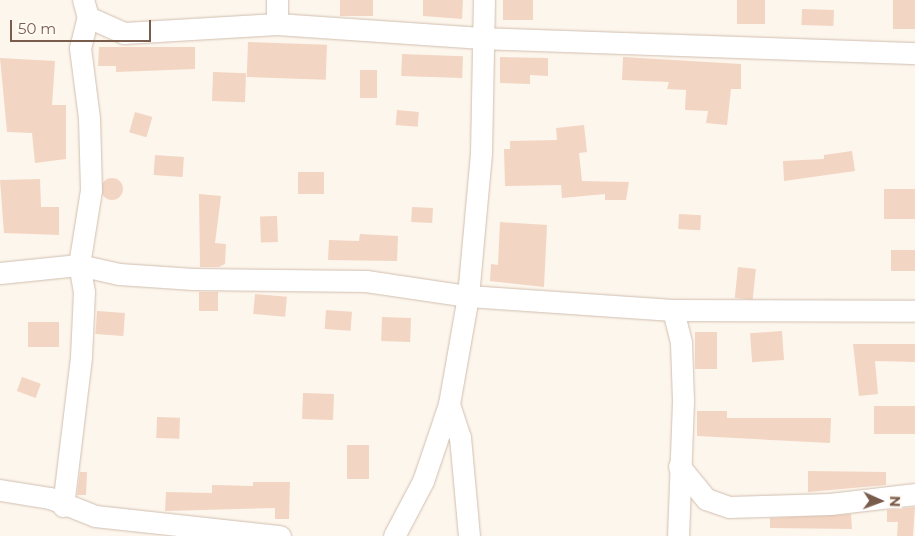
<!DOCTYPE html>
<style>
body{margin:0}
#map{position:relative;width:915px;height:536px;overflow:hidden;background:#fdf6ec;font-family:Montserrat,sans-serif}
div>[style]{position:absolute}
.building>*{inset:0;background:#f3d5c3;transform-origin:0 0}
.round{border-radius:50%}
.roads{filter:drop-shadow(0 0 1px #d1beb0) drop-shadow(0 0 1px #d1beb0)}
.street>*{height:21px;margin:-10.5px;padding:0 10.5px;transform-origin:10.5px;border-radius:10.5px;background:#fff}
span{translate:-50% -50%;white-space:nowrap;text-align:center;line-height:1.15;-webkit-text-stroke:4px #fffaf3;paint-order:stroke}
.north{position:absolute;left:855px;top:476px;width:50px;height:50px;-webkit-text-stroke:4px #fffaf3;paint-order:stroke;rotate:92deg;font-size:14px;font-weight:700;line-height:20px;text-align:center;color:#7a5c4d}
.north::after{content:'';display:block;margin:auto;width:18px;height:22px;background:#7a5c4d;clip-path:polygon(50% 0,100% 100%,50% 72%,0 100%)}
.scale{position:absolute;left:10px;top:20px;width:141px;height:22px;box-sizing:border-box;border:2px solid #7a5c4d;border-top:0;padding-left:6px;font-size:15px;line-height:18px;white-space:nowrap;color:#7a5c4d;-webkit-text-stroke:4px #fffaf3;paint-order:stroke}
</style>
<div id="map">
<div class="building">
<i style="left:340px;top:0;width:33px;height:16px"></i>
<i style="clip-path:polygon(423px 0,463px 0,462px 19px,423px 16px)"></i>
<i style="left:503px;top:0;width:30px;height:20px"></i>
<i style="left:737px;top:0;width:28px;height:24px"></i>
<i style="left:893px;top:0;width:22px;height:29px"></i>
<i style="left:802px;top:9px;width:32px;height:16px;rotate:2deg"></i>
<i style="left:248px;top:42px;width:79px;height:35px;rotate:2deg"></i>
<i style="clip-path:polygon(99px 47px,195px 47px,195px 69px,116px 72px,116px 66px,98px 66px)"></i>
<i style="left:402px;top:54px;width:61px;height:22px;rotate:2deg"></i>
<i style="clip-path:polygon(500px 57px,548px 58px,548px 76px,530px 75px,530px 84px,500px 83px)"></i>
<i style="clip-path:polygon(623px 57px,741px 64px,741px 89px,731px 89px,727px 125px,706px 123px,708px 111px,685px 110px,686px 90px,667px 89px,669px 82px,622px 80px)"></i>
<i style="clip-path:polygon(0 58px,55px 61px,52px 105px,66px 105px,66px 159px,35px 163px,32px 133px,7px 132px)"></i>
<i style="left:360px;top:70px;width:17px;height:28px"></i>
<i style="left:213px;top:72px;width:33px;height:29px;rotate:2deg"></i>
<i style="left:397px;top:110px;width:22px;height:15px;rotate:5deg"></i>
<i style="left:135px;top:112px;width:18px;height:21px;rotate:16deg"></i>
<i style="clip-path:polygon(584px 125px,587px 152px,579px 153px,582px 181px,629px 182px,626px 200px,605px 200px,605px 194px,562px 198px,561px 185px,505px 186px,504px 149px,510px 149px,510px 141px,557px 140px,556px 128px)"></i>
<i style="clip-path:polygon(852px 151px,855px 171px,784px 181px,783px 161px,824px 159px,824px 155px)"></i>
<i style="left:155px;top:155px;width:29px;height:20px;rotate:4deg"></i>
<i style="left:298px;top:172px;width:26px;height:22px"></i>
<i class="round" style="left:101px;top:178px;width:22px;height:22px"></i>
<i style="clip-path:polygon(40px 179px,41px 207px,59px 207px,59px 235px,4px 233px,0 180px)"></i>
<i style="left:915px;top:189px;width:30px;height:31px;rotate:90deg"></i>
<i style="clip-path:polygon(199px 194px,221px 196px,215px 243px,226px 244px,225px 264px,219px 267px,200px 267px)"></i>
<i style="left:412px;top:207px;width:21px;height:15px;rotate:3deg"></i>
<i style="left:679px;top:214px;width:22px;height:15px;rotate:3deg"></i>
<i style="left:277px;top:216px;width:26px;height:17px;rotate:88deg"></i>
<i style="clip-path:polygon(500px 222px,547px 225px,544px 287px,490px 281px,491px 264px,498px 265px)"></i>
<i style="clip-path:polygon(360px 234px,398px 236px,397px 261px,328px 260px,329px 240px,359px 241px)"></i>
<i style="left:915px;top:250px;width:21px;height:24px;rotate:90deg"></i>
<i style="left:738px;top:267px;width:18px;height:31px;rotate:6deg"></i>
<i style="left:199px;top:292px;width:19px;height:19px"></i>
<i style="left:255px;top:294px;width:32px;height:20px;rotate:5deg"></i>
<i style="left:326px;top:310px;width:26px;height:19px;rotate:4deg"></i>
<i style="left:97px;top:311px;width:28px;height:23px;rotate:4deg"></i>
<i style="left:382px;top:317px;width:29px;height:24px;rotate:2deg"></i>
<i style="left:28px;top:322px;width:31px;height:25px"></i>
<i style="left:782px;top:331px;width:29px;height:32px;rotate:86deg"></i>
<i style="left:695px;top:332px;width:22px;height:37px"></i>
<i style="clip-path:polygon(853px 344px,915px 344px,915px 362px,875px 361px,878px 394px,859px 396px)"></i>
<i style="left:22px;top:377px;width:20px;height:15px;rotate:20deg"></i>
<i style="left:303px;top:393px;width:31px;height:26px;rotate:2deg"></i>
<i style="left:915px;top:406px;width:28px;height:41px;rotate:90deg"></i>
<i style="clip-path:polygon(697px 411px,727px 411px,727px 418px,831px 418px,830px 443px,697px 436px)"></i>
<i style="left:157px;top:417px;width:23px;height:21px;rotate:2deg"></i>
<i style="left:347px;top:445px;width:22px;height:34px"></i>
<i style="clip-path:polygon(808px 471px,886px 472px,886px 485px,808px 492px)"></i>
<i style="clip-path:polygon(80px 472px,87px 472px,86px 495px,77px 495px)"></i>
<i style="clip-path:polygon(253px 482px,290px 482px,289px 519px,275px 519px,275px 508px,165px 511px,166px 492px,212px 493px,212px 485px,253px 486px)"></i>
<i style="clip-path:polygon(915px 507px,913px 536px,897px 536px,898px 522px,887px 522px,887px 510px)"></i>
<i style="clip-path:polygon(851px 514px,852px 529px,770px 528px,770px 518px)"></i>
</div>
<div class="roads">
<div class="street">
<i style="left:277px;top:0;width:24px;rotate:90deg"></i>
<i style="left:88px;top:17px;width:39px;rotate:24deg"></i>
<i style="left:124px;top:33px;width:153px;rotate:-3.4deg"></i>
<i style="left:277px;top:24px;width:205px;rotate:3.9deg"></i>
<i style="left:482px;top:38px;width:433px;rotate:2deg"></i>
<i style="left:0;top:273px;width:79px;rotate:-5.8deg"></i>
<i style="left:79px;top:265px;width:41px;rotate:12.7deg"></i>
<i style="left:119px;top:274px;width:74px;rotate:3.9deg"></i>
<i style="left:193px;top:279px;width:173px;rotate:0.7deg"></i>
<i style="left:366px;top:281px;width:103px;rotate:8.4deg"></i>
<i style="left:468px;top:296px;width:205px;rotate:3.9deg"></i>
<i style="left:673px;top:310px;width:242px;rotate:0.2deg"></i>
<i style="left:673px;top:310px;width:34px;rotate:76deg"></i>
<i style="left:681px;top:343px;width:58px;rotate:88deg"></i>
<i style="left:683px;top:401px;width:135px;rotate:92.1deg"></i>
<i style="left:449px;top:404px;width:35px;rotate:72deg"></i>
<i style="left:460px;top:437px;width:99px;rotate:84.8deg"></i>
<i style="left:679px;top:466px;width:43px;rotate:50.7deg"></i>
<i style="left:706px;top:499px;width:24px;rotate:19deg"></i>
<i style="left:729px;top:507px;width:101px;rotate:-1.7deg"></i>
<i style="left:830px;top:504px;width:86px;rotate:-6.7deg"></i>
<i style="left:0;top:490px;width:51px;rotate:9.1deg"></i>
<i style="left:50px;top:498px;width:48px;rotate:21.8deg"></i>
<i style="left:95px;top:516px;width:186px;rotate:6.2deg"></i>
<i style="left:63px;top:506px;width:150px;rotate:-83.1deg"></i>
<i style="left:81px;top:357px;width:65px;rotate:-87.4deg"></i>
<i style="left:84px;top:292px;width:27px;rotate:-100deg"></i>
<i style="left:79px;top:265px;width:76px;rotate:-80.9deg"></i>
<i style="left:91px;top:190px;width:72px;rotate:-91.6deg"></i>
<i style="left:89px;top:118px;width:71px;rotate:-97.3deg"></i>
<i style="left:80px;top:48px;width:32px;rotate:-76deg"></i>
<i style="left:88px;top:17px;width:18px;rotate:-106deg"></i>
<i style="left:394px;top:536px;width:62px;rotate:-62.2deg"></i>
<i style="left:423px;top:481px;width:81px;rotate:-71.3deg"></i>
<i style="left:449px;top:404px;width:110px;rotate:-80deg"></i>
<i style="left:468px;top:296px;width:144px;rotate:-84.8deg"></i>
<i style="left:481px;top:153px;width:153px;rotate:-88.9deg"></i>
</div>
</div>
<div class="north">N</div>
<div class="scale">50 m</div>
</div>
